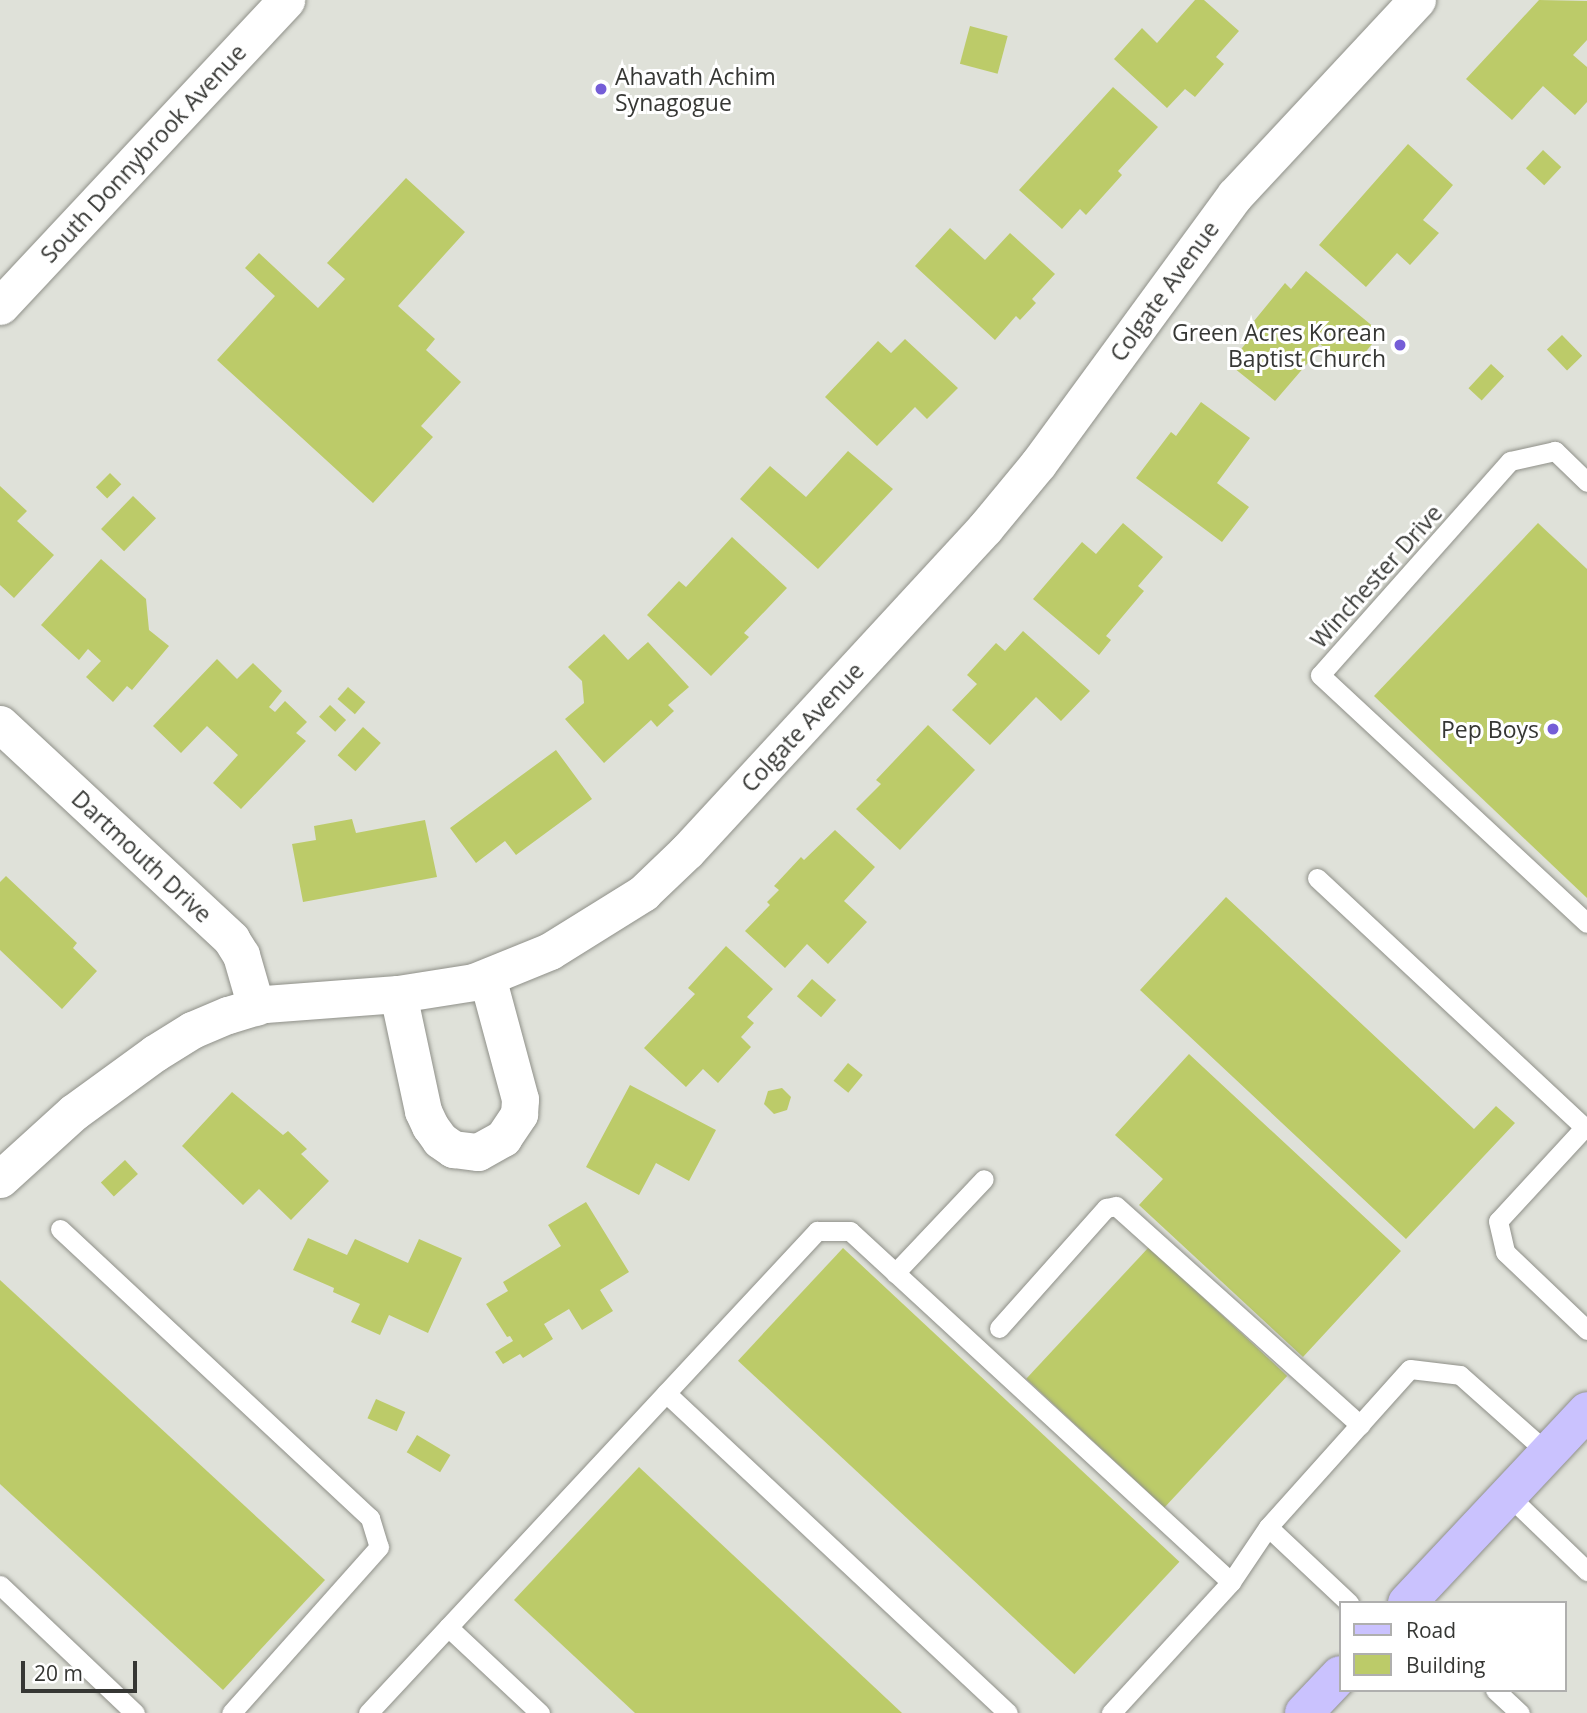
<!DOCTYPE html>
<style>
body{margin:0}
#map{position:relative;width:1587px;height:1713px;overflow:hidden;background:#dfe1d9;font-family:"Open Sans",sans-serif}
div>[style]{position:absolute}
.building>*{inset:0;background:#bccb69;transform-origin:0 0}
.roads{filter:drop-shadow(0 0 2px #8f9089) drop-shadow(0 0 2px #8f9089)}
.service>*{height:19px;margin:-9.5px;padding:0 9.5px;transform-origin:9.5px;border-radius:9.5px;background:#fff}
.minor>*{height:37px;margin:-18.5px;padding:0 18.5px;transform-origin:18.5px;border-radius:18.5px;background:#fff}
.primary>*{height:38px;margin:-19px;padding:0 19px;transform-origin:19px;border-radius:19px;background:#cac2fe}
.dots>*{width:19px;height:19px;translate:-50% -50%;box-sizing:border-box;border:4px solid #fff;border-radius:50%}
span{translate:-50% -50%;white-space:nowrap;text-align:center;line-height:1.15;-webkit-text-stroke:6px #fff;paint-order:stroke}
.poi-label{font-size:23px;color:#363734}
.left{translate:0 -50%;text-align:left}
.right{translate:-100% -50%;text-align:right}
.street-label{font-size:23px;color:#363734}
.legend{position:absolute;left:1339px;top:1601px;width:228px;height:91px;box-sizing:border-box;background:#fff;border:2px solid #afafae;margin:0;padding:9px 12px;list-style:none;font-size:21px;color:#363734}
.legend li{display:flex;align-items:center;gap:14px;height:35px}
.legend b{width:35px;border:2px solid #afafae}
.scale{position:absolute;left:21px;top:1661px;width:116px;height:32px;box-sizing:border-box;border:4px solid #363734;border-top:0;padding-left:9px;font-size:21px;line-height:24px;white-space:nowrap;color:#363734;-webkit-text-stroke:5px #fff;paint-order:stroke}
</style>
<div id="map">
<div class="building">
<i style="clip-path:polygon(1195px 0,1204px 0,1239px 31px,1216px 57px,1224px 64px,1195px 97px,1185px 89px,1167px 108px,1114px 59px,1142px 28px,1157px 43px)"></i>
<i style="clip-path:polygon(1539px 0,1587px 1px,1587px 40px,1573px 55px,1587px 67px,1587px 102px,1575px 115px,1543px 86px,1512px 120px,1466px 79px)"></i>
<i style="left:970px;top:26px;width:39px;height:39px;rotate:15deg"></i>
<i style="clip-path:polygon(1113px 87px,1158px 127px,1118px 171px,1122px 175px,1086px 215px,1080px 209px,1062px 229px,1019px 190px)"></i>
<i style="clip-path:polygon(1408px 144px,1453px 185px,1423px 220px,1439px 233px,1410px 265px,1397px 253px,1366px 287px,1319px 245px)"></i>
<i style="left:1543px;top:150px;width:25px;height:25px;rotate:43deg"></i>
<i style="clip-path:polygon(406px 178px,465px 232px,398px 306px,435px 339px,426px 350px,461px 382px,421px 426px,433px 437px,373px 503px,217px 360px,275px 296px,245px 268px,259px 253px,318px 308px,345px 279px,327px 263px)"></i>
<i style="clip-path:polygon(950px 228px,985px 260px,1010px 233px,1055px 274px,1032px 299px,1036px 303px,1020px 320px,1016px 316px,995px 340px,915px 266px)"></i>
<i style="clip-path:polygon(1306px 271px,1381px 333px,1351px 370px,1320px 344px,1315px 349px,1318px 351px,1275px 401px,1229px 364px,1251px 337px,1245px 332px,1285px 283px,1291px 289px)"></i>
<i style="left:1562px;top:335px;width:29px;height:21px;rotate:46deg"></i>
<i style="clip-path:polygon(905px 339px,958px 388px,927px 419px,915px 407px,877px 446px,825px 397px,878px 341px,891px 353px)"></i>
<i style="left:1491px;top:364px;width:18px;height:33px;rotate:43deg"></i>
<i style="clip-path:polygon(1201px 402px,1250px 438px,1217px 483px,1249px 507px,1222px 542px,1136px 478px,1171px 432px,1176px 436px)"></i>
<i style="clip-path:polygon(848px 451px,893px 489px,818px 569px,740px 499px,770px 466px,806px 497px)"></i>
<i style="left:110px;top:473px;width:16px;height:20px;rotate:45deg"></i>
<i style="clip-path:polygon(0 486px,27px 511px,17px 521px,54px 555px,14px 598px,0 585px)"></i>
<i style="left:133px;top:496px;width:32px;height:46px;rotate:44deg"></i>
<i style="clip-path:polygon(1123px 523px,1163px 557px,1138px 586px,1144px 591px,1106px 636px,1111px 640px,1099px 655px,1033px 599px,1082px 542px,1096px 554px)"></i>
<i style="clip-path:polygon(1538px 523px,1587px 569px,1587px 898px,1374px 696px)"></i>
<i style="clip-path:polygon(732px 537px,787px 588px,744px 633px,749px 637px,711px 676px,647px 615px,679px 581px,686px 587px)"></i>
<i style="clip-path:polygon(101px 559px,146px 599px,149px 630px,169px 646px,132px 690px,127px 686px,113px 702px,86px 677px,101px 661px,88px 649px,79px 660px,41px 625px)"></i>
<i style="clip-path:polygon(1023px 631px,1090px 691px,1061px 721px,1036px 697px,990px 745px,952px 710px,977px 684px,967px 675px,996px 643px,1005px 651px)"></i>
<i style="clip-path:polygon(604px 634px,628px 660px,648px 642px,689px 687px,668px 705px,674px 711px,657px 727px,651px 720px,604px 763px,565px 719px,584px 703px,582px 681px,568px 667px)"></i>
<i style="clip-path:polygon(217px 659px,237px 679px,253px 663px,282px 691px,269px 707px,275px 712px,285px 701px,307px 722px,296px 733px,306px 741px,241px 809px,213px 783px,238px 755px,207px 726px,181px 753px,153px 726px)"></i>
<i style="left:348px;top:687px;width:23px;height:16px;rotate:41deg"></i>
<i style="left:330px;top:705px;width:22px;height:16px;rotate:43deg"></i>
<i style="clip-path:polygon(928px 725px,975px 770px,900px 850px,856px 809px,881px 784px,876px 780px)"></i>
<i style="left:363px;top:727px;width:24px;height:38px;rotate:42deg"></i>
<i style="clip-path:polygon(556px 750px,592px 799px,516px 855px,505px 841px,476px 863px,450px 828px)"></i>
<i style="clip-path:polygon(352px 819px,356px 833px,425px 820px,437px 877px,303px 902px,292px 844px,316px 840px,314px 826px)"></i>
<i style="clip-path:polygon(835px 830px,875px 867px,844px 901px,867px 922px,828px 964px,807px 944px,785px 968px,745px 931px,770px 905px,767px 902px,779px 890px,774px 886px,801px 857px,804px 860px)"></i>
<i style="clip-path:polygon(6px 876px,77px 943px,73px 948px,97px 971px,62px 1009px,0 950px,0 882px)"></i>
<i style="clip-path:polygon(1226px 897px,1474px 1129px,1496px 1106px,1515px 1123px,1406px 1239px,1140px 990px)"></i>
<i style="clip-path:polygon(726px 946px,773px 989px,747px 1017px,754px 1023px,741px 1037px,751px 1047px,718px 1083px,703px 1069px,686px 1087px,644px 1048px,695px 994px,688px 988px)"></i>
<i style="left:812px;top:979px;width:32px;height:23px;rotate:41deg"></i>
<i style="clip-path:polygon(1189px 1054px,1401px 1251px,1303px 1357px,1139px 1205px,1163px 1179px,1115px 1135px)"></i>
<i style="left:848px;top:1063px;width:19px;height:23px;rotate:39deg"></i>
<i style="clip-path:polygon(630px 1085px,716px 1130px,689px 1181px,656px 1163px,639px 1195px,586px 1167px)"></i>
<i style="clip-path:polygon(782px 1088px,791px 1097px,787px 1110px,774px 1114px,764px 1104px,768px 1091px)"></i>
<i style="clip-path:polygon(232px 1092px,283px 1135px,288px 1131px,307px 1149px,301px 1154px,329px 1181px,291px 1220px,259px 1189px,243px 1205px,182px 1146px)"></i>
<i style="left:125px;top:1160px;width:19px;height:33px;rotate:47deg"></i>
<i style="clip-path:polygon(586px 1202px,629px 1272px,600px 1290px,613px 1311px,582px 1330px,569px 1309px,544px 1324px,553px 1339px,523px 1358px,520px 1354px,503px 1364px,495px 1352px,513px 1341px,510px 1336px,507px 1337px,486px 1304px,508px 1291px,503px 1282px,561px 1246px,548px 1225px)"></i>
<i style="clip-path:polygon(308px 1238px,347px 1255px,355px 1239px,408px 1263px,419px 1239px,462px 1258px,428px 1333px,389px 1315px,380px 1335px,351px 1322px,360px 1304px,333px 1292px,334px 1288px,293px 1270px)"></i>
<i style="left:1149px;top:1247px;width:189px;height:180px;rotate:43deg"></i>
<i style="left:843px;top:1248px;width:460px;height:154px;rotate:43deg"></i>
<i style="clip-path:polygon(0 1280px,325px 1580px,223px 1690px,0 1484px)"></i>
<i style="left:376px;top:1399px;width:32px;height:21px;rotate:24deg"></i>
<i style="left:417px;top:1435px;width:39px;height:20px;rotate:31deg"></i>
<i style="clip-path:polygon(639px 1467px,902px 1713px,635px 1713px,514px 1600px)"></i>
</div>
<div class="roads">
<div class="service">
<i style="left:1587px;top:482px;width:45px;rotate:-135.9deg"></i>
<i style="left:1555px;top:451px;width:46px;rotate:167.5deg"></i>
<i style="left:1510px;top:461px;width:286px;rotate:131.6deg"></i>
<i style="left:1320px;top:675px;width:364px;rotate:42.9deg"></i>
<i style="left:1317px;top:878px;width:369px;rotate:43deg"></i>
<i style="left:1583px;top:1129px;width:125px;rotate:132.7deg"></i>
<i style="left:1498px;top:1221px;width:32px;rotate:77deg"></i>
<i style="left:1505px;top:1252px;width:113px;rotate:43.6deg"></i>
<i style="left:60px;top:1229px;width:424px;rotate:43deg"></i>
<i style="left:370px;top:1518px;width:30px;rotate:73deg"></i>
<i style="left:379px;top:1547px;width:222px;rotate:131.7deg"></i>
<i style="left:895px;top:1273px;width:129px;rotate:-46.6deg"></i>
<i style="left:999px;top:1328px;width:161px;rotate:-48.3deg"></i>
<i style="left:1106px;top:1208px;width:10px;rotate:-11deg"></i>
<i style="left:1116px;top:1206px;width:328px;rotate:41.9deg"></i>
<i style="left:666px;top:1393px;width:468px;rotate:43.1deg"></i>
<i style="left:1508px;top:1495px;width:110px;rotate:43.9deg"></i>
<i style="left:1231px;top:1582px;width:66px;rotate:-56.1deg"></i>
<i style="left:0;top:1585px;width:186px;rotate:43.5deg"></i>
<i style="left:1349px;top:1603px;width:111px;rotate:-136.8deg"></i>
<i style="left:1268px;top:1527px;width:212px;rotate:-48.1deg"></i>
<i style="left:1410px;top:1369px;width:50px;rotate:6.8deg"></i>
<i style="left:1460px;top:1375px;width:118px;rotate:41.6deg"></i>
<i style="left:448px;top:1627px;width:126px;rotate:43.1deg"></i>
<i style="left:1495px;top:1690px;width:34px;rotate:43deg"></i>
<i style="left:368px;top:1713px;width:659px;rotate:-47.03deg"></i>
<i style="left:817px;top:1231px;width:33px"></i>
<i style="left:850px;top:1231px;width:518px;rotate:42.65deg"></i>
<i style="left:1231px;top:1582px;width:178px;rotate:132.5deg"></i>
</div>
<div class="minor">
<i style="left:0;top:306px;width:419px;rotate:-46.9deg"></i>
<i style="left:0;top:724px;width:316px;rotate:42.9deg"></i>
<i style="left:231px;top:939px;width:19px;rotate:58deg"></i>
<i style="left:241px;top:955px;width:54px;rotate:73.9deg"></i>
<i style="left:398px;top:994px;width:120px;rotate:77.9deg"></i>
<i style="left:423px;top:1111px;width:17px;rotate:65deg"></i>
<i style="left:430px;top:1126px;width:17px;rotate:54deg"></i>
<i style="left:440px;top:1140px;width:16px;rotate:35deg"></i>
<i style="left:453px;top:1149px;width:25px;rotate:7deg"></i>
<i style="left:478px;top:1152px;width:29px;rotate:-29deg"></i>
<i style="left:503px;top:1138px;width:29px;rotate:-56deg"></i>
<i style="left:519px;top:1114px;width:15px;rotate:-86deg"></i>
<i style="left:520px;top:1099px;width:126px;rotate:-105.1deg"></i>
<i style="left:0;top:1179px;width:100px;rotate:-42.2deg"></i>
<i style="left:74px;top:1112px;width:100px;rotate:-36.1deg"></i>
<i style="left:155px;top:1053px;width:44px;rotate:-31.9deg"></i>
<i style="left:192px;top:1030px;width:39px;rotate:-23deg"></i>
<i style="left:228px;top:1015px;width:39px;rotate:-17deg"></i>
<i style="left:265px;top:1004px;width:133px;rotate:-4.3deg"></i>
<i style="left:398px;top:994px;width:77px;rotate:-9deg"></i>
<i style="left:474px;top:982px;width:82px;rotate:-22.2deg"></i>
<i style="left:550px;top:951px;width:110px;rotate:-31.9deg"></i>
<i style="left:643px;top:893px;width:61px;rotate:-43.7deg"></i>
<i style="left:687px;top:851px;width:439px;rotate:-47.3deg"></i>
<i style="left:985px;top:528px;width:83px;rotate:-50.4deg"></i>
<i style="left:1038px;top:464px;width:333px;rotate:-53.8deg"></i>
<i style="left:1235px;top:195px;width:267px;rotate:-47deg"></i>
</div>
<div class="primary">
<i style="left:1407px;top:1603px;width:263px;rotate:-46.8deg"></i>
<i style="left:1304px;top:1713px;width:52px;rotate:-46.5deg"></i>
</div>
</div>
<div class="dots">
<i style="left:601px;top:89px;background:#755dd7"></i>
<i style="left:1400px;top:345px;background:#755dd7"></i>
<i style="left:1553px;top:729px;background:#755dd7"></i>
</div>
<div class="poi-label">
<span class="left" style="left:615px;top:89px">Ahavath Achim<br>Synagogue</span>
<span class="right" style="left:1386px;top:345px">Green Acres Korean<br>Baptist Church</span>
<span class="right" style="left:1539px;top:729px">Pep Boys</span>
</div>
<div class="street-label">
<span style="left:143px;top:153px;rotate:-47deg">South Donnybrook Avenue</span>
<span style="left:1164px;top:291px;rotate:-54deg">Colgate Avenue</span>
<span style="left:1376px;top:576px;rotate:-48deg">Winchester Drive</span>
<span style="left:802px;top:727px;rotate:-47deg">Colgate Avenue</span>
<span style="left:142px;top:856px;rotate:43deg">Dartmouth Drive</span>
</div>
<ul class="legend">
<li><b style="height:9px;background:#cac2fe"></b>Road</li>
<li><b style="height:19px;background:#bccb69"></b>Building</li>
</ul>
<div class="scale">20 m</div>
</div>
